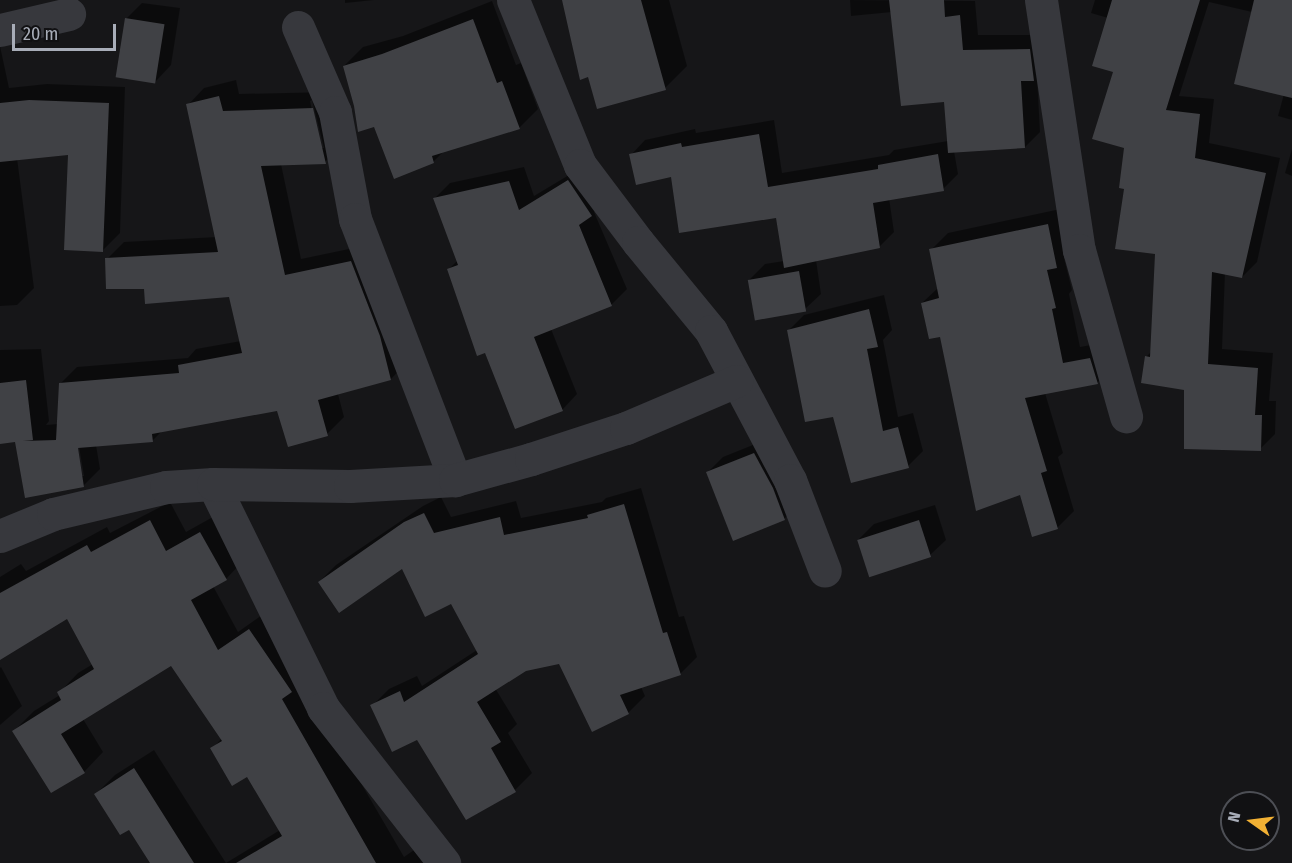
<!DOCTYPE html>
<style>
body{margin:0}
#map{position:relative;width:1292px;height:863px;overflow:hidden;background:#161618;font-family:"Fira Sans Condensed",sans-serif}
div>[style]{position:absolute}
.shadow>*{inset:0;background:#0007}
.building>*{inset:0;background:#404145;transform-origin:0 0}
.minor>*{height:33px;margin:-16.5px;padding:0 16.5px;transform-origin:16.5px;border-radius:16.5px;background:#37383d}
span{translate:-50% -50%;white-space:nowrap;text-align:center;line-height:1.15;-webkit-text-stroke:4.5px #111113;paint-order:stroke}
.north{position:absolute;left:1220px;top:791px;width:60px;height:60px;box-sizing:border-box;background:#111113;border:2px solid #4d4f55;border-radius:50%;rotate:284deg;font-size:16px;font-weight:700;line-height:24px;text-align:center;color:#a8adb8}
.north::after{content:'';display:block;margin:auto;width:21px;height:27px;background:#f2b134;clip-path:polygon(50% 0,100% 100%,50% 72%,0 100%)}
.scale{position:absolute;left:12px;top:24px;width:104px;height:27px;box-sizing:border-box;border:3px solid #a8adb8;border-top:0;padding-left:8px;font-size:18px;line-height:21px;white-space:nowrap;color:#a8adb8;-webkit-text-stroke:4px #111113;paint-order:stroke}
</style>
<div id="map">
<div class="shadow">
<i style="clip-path:polygon(345px 0,374px 0,345px 3px)"></i>
<i style="clip-path:polygon(564px 0,669px 0,687px 66px,665px 88px)"></i>
<i style="clip-path:polygon(850px 0,975px 1px,978px 35px,1044px 35px,1037px 76px,1040px 132px,1025px 147px,954px 151px,958px 174px,943px 189px,889px 198px,894px 232px,880px 246px,816px 260px,821px 294px,805px 309px,749px 280px,765px 264px,784px 261px,777px 216px,672px 175px,631px 155px,645px 140px,695px 129px,696px 133px,774px 120px,782px 173px,889px 155px,894px 150px,948px 141px,946px 101px,892px 12px,851px 16px)"></i>
<i style="clip-path:polygon(1095px 0,1292px 0,1292px 120px,1278px 116px,1284px 94px,1252px 12px,1209px 2px,1179px 96px,1214px 99px,1209px 143px,1280px 158px,1257px 262px,1242px 277px,1225px 273px,1222px 349px,1273px 353px,1269px 401px,1276px 401px,1275px 434px,1260px 449px,1146px 357px,1152px 351px,1156px 253px,1126px 188px,1125px 147px,1108px 18px,1091px 13px)"></i>
<i style="clip-path:polygon(492px 1px,516px 65px,521px 63px,538px 109px,519px 128px,445px 150px,433px 162px,375px 125px,356px 106px,344px 66px,363px 47px,403px 36px)"></i>
<i style="clip-path:polygon(142px 3px,180px 8px,171px 65px,156px 81px,126px 19px)"></i>
<i style="clip-path:polygon(0 46px,9px 88px,47px 84px,125px 87px,120px 233px,103px 250px,70px 153px,17px 158px,34px 288px,17px 305px,0 306px)"></i>
<i style="clip-path:polygon(evenodd,236px 80px,239px 94px,329px 92px,342px 145px,325px 162px,281px 164px,301px 259px,368px 245px,407px 362px,391px 379px,338px 394px,344px 417px,327px 434px,279px 409px,162px 431px,152px 441px,96px 445px,100px 469px,83px 486px,16px 440px,0 442px,0 350px,41px 349px,49px 421px,46px 425px,58px 424px,60px 384px,77px 367px,188px 358px,196px 349px,241px 341px,230px 295px,145px 288px,107px 259px,124px 242px,217px 237px,188px 105px,204px 88px,236px 80px,312px 100px,324px 148px,320px 148px,310px 101px,312px 100px,236px 80px,75px 441px,78px 441px,84px 476px,81px 476px,75px 441px)"></i>
<i style="clip-path:polygon(1292px 149px,1292px 176px,1285px 173px)"></i>
<i style="clip-path:polygon(584px 166px,606px 200px,594px 212px,627px 289px,612px 304px,551px 329px,577px 394px,562px 410px,449px 269px,458px 260px,435px 198px,450px 183px,524px 167px,534px 196px)"></i>
<i style="clip-path:polygon(1065px 208px,1064px 258px,1072px 290px,1069px 294px,1080px 347px,1107px 342px,1114px 366px,1097px 383px,1045px 393px,1063px 453px,1058px 457px,1074px 511px,1057px 528px,1021px 493px,941px 335px,922px 303px,939px 287px,931px 250px,948px 233px)"></i>
<i style="clip-path:polygon(884px 295px,892px 330px,883px 340px,898px 417px,913px 413px,923px 451px,908px 466px,834px 415px,789px 330px,804px 315px)"></i>
<i style="clip-path:polygon(770px 438px,800px 503px,784px 519px,707px 473px,723px 457px)"></i>
<i style="clip-path:polygon(641px 488px,679px 617px,684px 616px,697px 657px,680px 674px,641px 687px,645px 696px,628px 713px,560px 662px,525px 669px,495px 688px,517px 724px,508px 733px,532px 773px,515px 790px,417px 738px,372px 706px,389px 689px,417px 676px,422px 686px,477px 650px,452px 602px,402px 567px,319px 582px,336px 565px,423px 506px,441px 497px,451px 517px,516px 501px,521px 518px,602px 502px,606px 498px)"></i>
<i style="clip-path:polygon(170px 502px,186px 532px,220px 513px,245px 559px,226px 579px,213px 586px,238px 632px,269px 610px,301px 680px,404px 857px,424px 843px,437px 863px,152px 863px,130px 828px,96px 794px,115px 775px,154px 750px,226px 863px,280px 830px,247px 775px,212px 749px,222px 738px,172px 664px,83px 719px,103px 752px,84px 772px,14px 731px,34px 711px,60px 695px,59px 693px,78px 673px,93px 664px,68px 617px,0 658px,0 577px,21px 564px,26px 571px,107px 527px,110px 533px)"></i>
<i style="clip-path:polygon(935px 505px,946px 540px,930px 555px,858px 540px,874px 524px)"></i>
<i style="clip-path:polygon(1px 667px,22px 706px,0 725px,0 668px)"></i>
</div>
<div class="building">
<i style="clip-path:polygon(562px 0,641px 0,666px 90px,597px 109px,588px 77px,580px 80px)"></i>
<i style="clip-path:polygon(889px 0,944px 0,945px 17px,960px 15px,963px 50px,1030px 49px,1034px 81px,1021px 81px,1025px 148px,948px 153px,944px 102px,901px 106px)"></i>
<i style="clip-path:polygon(1112px 0,1200px 0,1166px 110px,1200px 114px,1195px 158px,1266px 173px,1242px 278px,1212px 272px,1208px 364px,1258px 368px,1255px 415px,1262px 415px,1261px 451px,1184px 449px,1184px 390px,1141px 383px,1145px 356px,1150px 357px,1155px 254px,1115px 249px,1124px 189px,1119px 188px,1124px 148px,1092px 139px,1113px 72px,1092px 66px)"></i>
<i style="clip-path:polygon(1254px 0,1292px 0,1292px 98px,1234px 84px)"></i>
<i style="left:125px;top:18px;width:40px;height:60px;rotate:9deg"></i>
<i style="clip-path:polygon(473px 19px,497px 83px,502px 81px,520px 129px,432px 156px,434px 163px,394px 179px,374px 127px,358px 132px,354px 106px,343px 66px,382px 54px)"></i>
<i style="clip-path:polygon(219px 96px,223px 111px,313px 108px,326px 164px,261px 166px,285px 275px,351px 261px,380px 336px,391px 380px,318px 400px,328px 436px,288px 447px,277px 411px,152px 434px,153px 442px,78px 448px,84px 487px,25px 498px,15px 442px,0 444px,0 383px,26px 380px,33px 440px,23px 441px,56px 440px,59px 383px,179px 373px,178px 365px,242px 353px,229px 297px,145px 304px,144px 289px,106px 289px,105px 258px,218px 252px,186px 104px)"></i>
<i style="clip-path:polygon(29px 100px,109px 103px,103px 252px,64px 250px,68px 155px,0 162px,0 103px)"></i>
<i style="clip-path:polygon(759px 134px,768px 187px,878px 169px,878px 165px,938px 154px,944px 191px,873px 203px,880px 248px,784px 268px,776px 218px,679px 233px,671px 177px,636px 185px,629px 154px,681px 143px,682px 147px)"></i>
<i style="clip-path:polygon(568px 180px,592px 216px,579px 225px,612px 306px,534px 337px,563px 411px,515px 429px,485px 353px,477px 356px,447px 269px,458px 265px,433px 198px,509px 181px,519px 210px)"></i>
<i style="clip-path:polygon(1048px 224px,1057px 268px,1047px 270px,1056px 308px,1052px 309px,1063px 363px,1090px 358px,1098px 384px,1025px 398px,1047px 471px,1041px 473px,1058px 529px,1032px 537px,1020px 495px,976px 511px,940px 337px,929px 339px,921px 303px,939px 298px,929px 249px)"></i>
<i style="left:799px;top:271px;width:41px;height:52px;rotate:80deg"></i>
<i style="clip-path:polygon(869px 309px,878px 347px,867px 349px,883px 431px,898px 427px,909px 468px,851px 483px,833px 417px,805px 422px,787px 330px)"></i>
<i style="clip-path:polygon(754px 453px,773px 488px,785px 520px,733px 541px,706px 472px)"></i>
<i style="clip-path:polygon(624px 504px,663px 633px,667px 632px,681px 675px,620px 695px,629px 714px,592px 732px,559px 664px,526px 671px,477px 702px,501px 742px,491px 748px,516px 792px,466px 820px,417px 740px,392px 752px,370px 705px,400px 691px,404px 702px,478px 654px,451px 604px,425px 617px,402px 569px,339px 613px,318px 582px,404px 522px,424px 513px,434px 533px,500px 517px,504px 535px,588px 518px,587px 515px)"></i>
<i style="clip-path:polygon(150px 520px,166px 551px,200px 532px,227px 580px,191px 600px,218px 650px,249px 629px,292px 692px,282px 699px,376px 863px,236px 863px,282px 836px,247px 777px,232px 786px,210px 748px,222px 741px,171px 666px,61px 734px,85px 773px,51px 793px,12px 731px,61px 700px,57px 692px,94px 669px,67px 619px,0 660px,0 593px,87px 545px,91px 552px)"></i>
<i style="left:919px;top:520px;width:39px;height:65px;rotate:72deg"></i>
<i style="clip-path:polygon(134px 768px,194px 863px,150px 863px,129px 830px,120px 835px,94px 794px)"></i>
</div>
<div class="minor">
<i style="left:513px;top:0;width:178px;rotate:67.9deg"></i>
<i style="left:580px;top:165px;width:96px;rotate:53deg"></i>
<i style="left:638px;top:242px;width:115px;rotate:50.6deg"></i>
<i style="left:711px;top:331px;width:169px;rotate:62.1deg"></i>
<i style="left:790px;top:480px;width:97px;rotate:69deg"></i>
<i style="left:1041px;top:0;width:253px;rotate:81.4deg"></i>
<i style="left:1079px;top:250px;width:173px;rotate:74.2deg"></i>
<i style="left:298px;top:27px;width:93px;rotate:66.5deg"></i>
<i style="left:335px;top:112px;width:109px;rotate:79.4deg"></i>
<i style="left:355px;top:219px;width:280px;rotate:69deg"></i>
<i style="left:0;top:30px;width:71px;rotate:-13.1deg"></i>
<i style="left:213px;top:484px;width:250px;rotate:63.8deg"></i>
<i style="left:323px;top:708px;width:197px;rotate:52deg"></i>
<i style="left:0;top:536px;width:57px;rotate:-22.5deg"></i>
<i style="left:53px;top:514px;width:116px;rotate:-13.4deg"></i>
<i style="left:166px;top:487px;width:47px;rotate:-3.7deg"></i>
<i style="left:213px;top:484px;width:137px;rotate:0.8deg"></i>
<i style="left:350px;top:486px;width:105px;rotate:-3.3deg"></i>
<i style="left:455px;top:480px;width:79px;rotate:-15.4deg"></i>
<i style="left:531px;top:459px;width:100px;rotate:-18.1deg"></i>
<i style="left:626px;top:428px;width:120px;rotate:-23.1deg"></i>
</div>
<div class="north">N</div>
<div class="scale">20 m</div>
</div>
